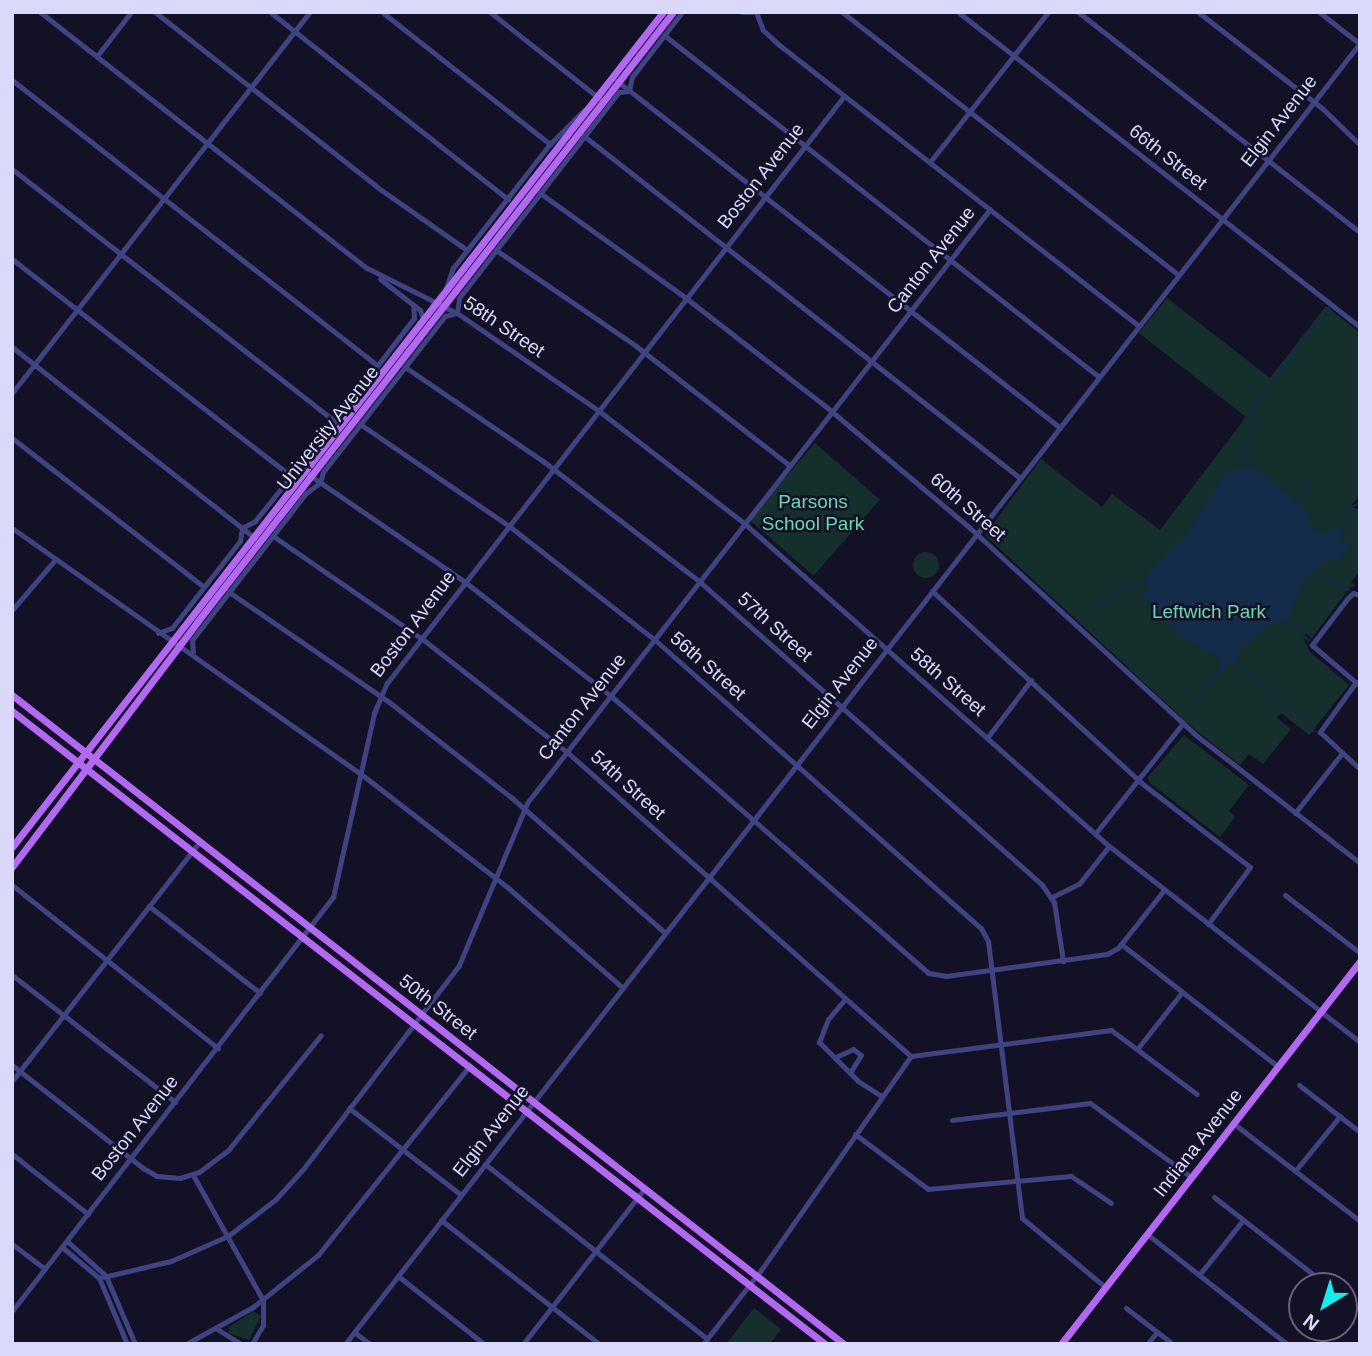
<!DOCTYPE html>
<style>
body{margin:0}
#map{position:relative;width:1372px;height:1356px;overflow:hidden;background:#131126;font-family:Helvetica,sans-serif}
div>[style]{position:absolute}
.green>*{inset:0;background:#15302c;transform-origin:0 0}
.round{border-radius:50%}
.water>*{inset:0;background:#122c49}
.stream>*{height:2px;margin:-1px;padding:0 1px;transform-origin:1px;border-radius:1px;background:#122c49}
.minor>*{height:5px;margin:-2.5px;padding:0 2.5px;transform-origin:2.5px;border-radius:2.5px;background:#404382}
.major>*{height:7px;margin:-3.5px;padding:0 3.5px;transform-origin:3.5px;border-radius:3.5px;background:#b368f4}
span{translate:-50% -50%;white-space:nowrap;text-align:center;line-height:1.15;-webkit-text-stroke:5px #131126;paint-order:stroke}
.street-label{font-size:19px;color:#dad9fc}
.park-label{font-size:19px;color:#69d8b2}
.frame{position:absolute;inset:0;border:14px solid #dad9fc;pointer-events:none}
.north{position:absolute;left:1288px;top:1272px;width:70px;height:70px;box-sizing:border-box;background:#131126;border:2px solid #63617c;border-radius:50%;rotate:218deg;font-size:19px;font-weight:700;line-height:28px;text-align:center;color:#dad9fc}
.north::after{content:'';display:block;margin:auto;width:24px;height:32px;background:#13edee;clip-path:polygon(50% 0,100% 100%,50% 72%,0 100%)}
</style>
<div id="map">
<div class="green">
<i style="clip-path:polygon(1167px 298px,1270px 378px,1326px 306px,1360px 333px,1360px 495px,1351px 506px,1360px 510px,1360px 571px,1351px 582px,1356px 586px,1350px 587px,1312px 638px,1306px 633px,1303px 638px,1310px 652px,1349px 685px,1309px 735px,1281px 713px,1277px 718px,1291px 729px,1263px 764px,1249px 754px,1240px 765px,1192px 727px,985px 535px,1041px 459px,1102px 507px,1112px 494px,1160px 530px,1246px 417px,1139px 333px)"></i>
<i style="left:815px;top:443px;width:86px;height:101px;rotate:41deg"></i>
<i class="round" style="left:913px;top:552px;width:26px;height:26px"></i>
<i style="clip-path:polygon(1184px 735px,1249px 785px,1229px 811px,1235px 817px,1220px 837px,1149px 782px,1148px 777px)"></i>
<i style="clip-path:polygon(754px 1308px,781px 1329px,770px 1344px,726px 1344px)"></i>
<i style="clip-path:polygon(253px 1311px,261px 1316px,249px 1340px,228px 1333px,229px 1327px)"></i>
</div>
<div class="water">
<i style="clip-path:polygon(1253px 468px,1303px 505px,1315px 531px,1323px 534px,1341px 525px,1341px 541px,1348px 540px,1349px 548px,1339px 561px,1328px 559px,1308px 575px,1286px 621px,1268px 625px,1238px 652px,1238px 663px,1229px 664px,1219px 673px,1218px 658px,1182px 637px,1139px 592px,1146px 591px,1149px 586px,1144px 580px,1149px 571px,1184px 538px,1223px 477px,1233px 469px)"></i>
</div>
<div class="stream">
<i style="left:1244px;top:468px;width:65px;rotate:-81.1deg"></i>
<i style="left:1254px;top:404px;width:122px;rotate:-52deg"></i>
<i style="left:1296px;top:500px;width:24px;rotate:-52deg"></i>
<i style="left:1341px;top:525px;width:21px;rotate:-61deg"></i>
<i style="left:1351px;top:507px;width:10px;rotate:-24deg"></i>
<i style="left:1315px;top:573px;width:38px;rotate:27deg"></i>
<i style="left:1287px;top:620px;width:30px;rotate:44deg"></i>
<i style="left:1081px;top:624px;width:41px;rotate:-45deg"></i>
<i style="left:1110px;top:595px;width:36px;rotate:-23deg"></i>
<i style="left:1237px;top:663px;width:103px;rotate:41.9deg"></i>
<i style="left:1182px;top:718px;width:58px;rotate:-52deg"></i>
</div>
<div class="minor">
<i style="left:40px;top:12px;width:415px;rotate:38.1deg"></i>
<i style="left:367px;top:268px;width:101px;rotate:26.6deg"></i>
<i style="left:457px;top:313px;width:173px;rotate:34.6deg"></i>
<i style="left:599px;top:411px;width:185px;rotate:37.7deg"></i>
<i style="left:745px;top:524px;width:486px;rotate:41.5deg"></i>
<i style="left:1109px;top:846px;width:318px;rotate:38deg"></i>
<i style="left:155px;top:12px;width:283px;rotate:38.2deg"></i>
<i style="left:377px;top:187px;width:110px;rotate:35deg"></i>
<i style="left:270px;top:12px;width:303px;rotate:38.2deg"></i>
<i style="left:382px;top:12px;width:214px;rotate:38.2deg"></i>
<i style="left:490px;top:12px;width:140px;rotate:38.3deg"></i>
<i style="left:742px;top:12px;width:10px"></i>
<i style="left:756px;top:12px;width:19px;rotate:69deg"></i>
<i style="left:763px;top:30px;width:21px;rotate:43deg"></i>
<i style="left:778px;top:44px;width:458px;rotate:38deg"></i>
<i style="left:842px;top:12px;width:427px;rotate:38deg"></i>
<i style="left:958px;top:12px;width:511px;rotate:38.08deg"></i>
<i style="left:1078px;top:12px;width:358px;rotate:38deg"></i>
<i style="left:1198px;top:12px;width:158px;rotate:37.8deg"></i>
<i style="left:1323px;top:109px;width:52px;rotate:44.2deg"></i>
<i style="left:1319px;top:12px;width:52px;rotate:38deg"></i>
<i style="left:664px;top:35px;width:553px;rotate:38.17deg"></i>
<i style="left:97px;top:56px;width:56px;rotate:-52.3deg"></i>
<i style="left:12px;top:80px;width:463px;rotate:38deg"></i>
<i style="left:617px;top:81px;width:561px;rotate:38.05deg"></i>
<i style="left:584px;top:136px;width:554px;rotate:38.11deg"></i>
<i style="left:930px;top:162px;width:191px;rotate:-51.8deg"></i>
<i style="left:12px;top:169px;width:410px;rotate:38deg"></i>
<i style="left:540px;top:193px;width:175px;rotate:35.7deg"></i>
<i style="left:682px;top:295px;width:180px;rotate:37.8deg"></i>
<i style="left:824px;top:405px;width:191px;rotate:40.1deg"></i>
<i style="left:970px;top:528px;width:308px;rotate:42.5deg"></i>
<i style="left:1197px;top:736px;width:207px;rotate:37.9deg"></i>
<i style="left:496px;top:250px;width:170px;rotate:34.4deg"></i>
<i style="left:636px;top:346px;width:195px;rotate:37.9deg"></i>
<i style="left:12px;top:259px;width:353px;rotate:37.9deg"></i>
<i style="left:380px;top:279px;width:51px;rotate:37.8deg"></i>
<i style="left:420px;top:310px;width:9px;rotate:69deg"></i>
<i style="left:446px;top:288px;width:21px;rotate:-71deg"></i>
<i style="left:453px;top:268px;width:157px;rotate:-52deg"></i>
<i style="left:550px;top:144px;width:47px;rotate:-45deg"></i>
<i style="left:12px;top:347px;width:309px;rotate:38.2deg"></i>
<i style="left:405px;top:367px;width:167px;rotate:34.3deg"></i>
<i style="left:543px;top:461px;width:198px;rotate:37.6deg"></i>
<i style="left:700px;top:582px;width:457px;rotate:41.5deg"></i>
<i style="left:1042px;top:885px;width:21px;rotate:55deg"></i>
<i style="left:1054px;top:902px;width:60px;rotate:81.3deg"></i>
<i style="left:12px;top:393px;width:484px;rotate:-52deg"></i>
<i style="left:360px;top:424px;width:181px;rotate:34.4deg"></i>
<i style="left:509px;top:526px;width:185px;rotate:38deg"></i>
<i style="left:655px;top:640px;width:435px;rotate:41.5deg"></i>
<i style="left:981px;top:928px;width:15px;rotate:62deg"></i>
<i style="left:988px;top:941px;width:279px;rotate:83deg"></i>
<i style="left:1022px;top:1218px;width:108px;rotate:39.7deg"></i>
<i style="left:12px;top:438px;width:243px;rotate:37.8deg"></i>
<i style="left:308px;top:474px;width:191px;rotate:34.5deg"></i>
<i style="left:465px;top:582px;width:185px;rotate:38deg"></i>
<i style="left:611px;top:696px;width:421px;rotate:41.1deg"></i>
<i style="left:928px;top:973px;width:18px;rotate:9deg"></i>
<i style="left:946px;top:976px;width:162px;rotate:-7.8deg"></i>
<i style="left:1107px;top:954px;width:13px;rotate:-29deg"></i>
<i style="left:1118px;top:948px;width:74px;rotate:-51.6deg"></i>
<i style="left:12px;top:528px;width:427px;rotate:35.2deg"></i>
<i style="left:361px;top:774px;width:183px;rotate:37.7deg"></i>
<i style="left:506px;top:886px;width:155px;rotate:41.1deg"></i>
<i style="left:273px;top:536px;width:180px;rotate:34.6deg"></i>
<i style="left:421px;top:638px;width:185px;rotate:38deg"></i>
<i style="left:567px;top:752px;width:459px;rotate:41.5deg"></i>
<i style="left:932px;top:591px;width:287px;rotate:42.5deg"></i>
<i style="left:1144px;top:785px;width:134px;rotate:37.7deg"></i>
<i style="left:1250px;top:867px;width:71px;rotate:126.4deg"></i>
<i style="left:229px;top:592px;width:194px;rotate:34.5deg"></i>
<i style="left:389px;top:702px;width:156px;rotate:38deg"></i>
<i style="left:512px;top:798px;width:204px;rotate:41.4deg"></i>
<i style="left:1360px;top:595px;width:7px;rotate:-164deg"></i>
<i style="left:1353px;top:593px;width:8px;rotate:135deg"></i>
<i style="left:1347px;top:599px;width:58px;rotate:127.3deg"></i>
<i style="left:1312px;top:645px;width:63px;rotate:40.5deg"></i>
<i style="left:12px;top:610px;width:65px;rotate:-49.4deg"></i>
<i style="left:158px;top:633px;width:15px;rotate:-20deg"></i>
<i style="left:172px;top:628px;width:110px;rotate:-52deg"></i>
<i style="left:240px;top:541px;width:13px;rotate:-81deg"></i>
<i style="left:242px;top:528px;width:15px;rotate:-28deg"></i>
<i style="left:255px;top:521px;width:128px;rotate:-51.3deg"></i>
<i style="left:335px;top:421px;width:130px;rotate:-52.5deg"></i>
<i style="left:414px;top:318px;width:13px;rotate:-94deg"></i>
<i style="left:193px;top:652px;width:12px;rotate:-95deg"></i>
<i style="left:192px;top:640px;width:186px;rotate:-52.2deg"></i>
<i style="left:306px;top:493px;width:17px;rotate:-36deg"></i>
<i style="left:320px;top:483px;width:11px;rotate:-75deg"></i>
<i style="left:323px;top:472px;width:198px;rotate:-52deg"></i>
<i style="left:445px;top:316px;width:12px;rotate:-14deg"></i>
<i style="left:457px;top:313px;width:15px;rotate:-82deg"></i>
<i style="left:459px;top:298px;width:261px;rotate:-52.2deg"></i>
<i style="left:619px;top:92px;width:10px;rotate:-6deg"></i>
<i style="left:629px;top:91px;width:14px;rotate:-78deg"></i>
<i style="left:632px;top:77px;width:82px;rotate:-52.4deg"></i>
<i style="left:1356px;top:682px;width:62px;rotate:125.8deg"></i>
<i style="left:1320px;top:732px;width:54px;rotate:42.8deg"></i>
<i style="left:987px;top:738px;width:73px;rotate:-52.8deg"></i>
<i style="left:1295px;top:813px;width:76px;rotate:-51.9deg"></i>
<i style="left:1095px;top:834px;width:142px;rotate:-51.6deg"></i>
<i style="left:12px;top:885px;width:263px;rotate:38.4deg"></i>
<i style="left:1285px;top:895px;width:95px;rotate:37.7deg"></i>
<i style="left:1052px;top:897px;width:30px;rotate:-26deg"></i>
<i style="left:1079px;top:884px;width:48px;rotate:-51.7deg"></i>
<i style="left:149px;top:906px;width:141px;rotate:38.1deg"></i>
<i style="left:1121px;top:944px;width:198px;rotate:38deg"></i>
<i style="left:12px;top:975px;width:207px;rotate:37.9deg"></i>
<i style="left:845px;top:999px;width:26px;rotate:130deg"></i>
<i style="left:828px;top:1019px;width:25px;rotate:111deg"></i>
<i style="left:819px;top:1042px;width:55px;rotate:45deg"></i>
<i style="left:858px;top:1081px;width:27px;rotate:33deg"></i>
<i style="left:1138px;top:1048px;width:71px;rotate:-51.8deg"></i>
<i style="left:836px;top:1057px;width:19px;rotate:-25deg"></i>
<i style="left:853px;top:1049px;width:10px;rotate:37deg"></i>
<i style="left:861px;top:1055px;width:19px;rotate:122deg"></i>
<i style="left:12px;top:1065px;width:167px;rotate:38.2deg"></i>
<i style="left:143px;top:1168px;width:16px;rotate:30deg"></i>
<i style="left:157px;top:1176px;width:23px;rotate:5deg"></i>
<i style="left:180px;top:1178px;width:20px;rotate:-18deg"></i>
<i style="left:199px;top:1172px;width:38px;rotate:-37deg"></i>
<i style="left:229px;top:1149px;width:146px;rotate:-51.1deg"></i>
<i style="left:12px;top:1081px;width:305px;rotate:-51.9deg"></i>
<i style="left:1299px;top:1085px;width:77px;rotate:37.6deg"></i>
<i style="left:349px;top:1108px;width:142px;rotate:37.8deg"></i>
<i style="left:952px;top:1120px;width:139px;rotate:-7deg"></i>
<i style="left:1090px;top:1103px;width:125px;rotate:36.2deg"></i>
<i style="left:1233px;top:1123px;width:160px;rotate:37.7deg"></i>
<i style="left:855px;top:1134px;width:91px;rotate:37deg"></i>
<i style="left:928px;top:1189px;width:144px;rotate:-5.2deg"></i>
<i style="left:1071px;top:1176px;width:48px;rotate:34deg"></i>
<i style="left:12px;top:1154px;width:97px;rotate:38.3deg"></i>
<i style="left:485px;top:1164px;width:283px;rotate:38.2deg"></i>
<i style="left:1295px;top:1171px;width:71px;rotate:-50.7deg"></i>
<i style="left:193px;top:1175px;width:143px;rotate:60.8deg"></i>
<i style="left:263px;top:1300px;width:25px;rotate:90deg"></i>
<i style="left:263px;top:1325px;width:22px;rotate:120deg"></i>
<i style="left:1214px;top:1197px;width:145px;rotate:38deg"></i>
<i style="left:441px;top:1220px;width:201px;rotate:38.1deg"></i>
<i style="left:1147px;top:1234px;width:178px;rotate:38.2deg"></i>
<i style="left:67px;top:1241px;width:52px;rotate:41.9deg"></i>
<i style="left:106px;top:1276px;width:74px;rotate:66.9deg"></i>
<i style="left:12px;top:1244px;width:41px;rotate:37.1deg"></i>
<i style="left:62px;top:1247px;width:48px;rotate:40deg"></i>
<i style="left:99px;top:1278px;width:72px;rotate:67deg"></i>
<i style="left:1199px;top:1275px;width:70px;rotate:-51.3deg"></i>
<i style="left:398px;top:1276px;width:110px;rotate:38.3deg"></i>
<i style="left:99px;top:1278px;width:74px;rotate:-13.3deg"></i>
<i style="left:171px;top:1261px;width:62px;rotate:-23.7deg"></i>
<i style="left:228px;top:1236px;width:61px;rotate:-37.6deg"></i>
<i style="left:276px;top:1199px;width:42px;rotate:-47.9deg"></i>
<i style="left:304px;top:1168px;width:255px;rotate:-52.6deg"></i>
<i style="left:459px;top:965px;width:176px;rotate:-67.2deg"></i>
<i style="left:527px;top:803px;width:753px;rotate:-52.06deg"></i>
<i style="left:1344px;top:1298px;width:20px;rotate:37deg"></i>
<i style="left:1126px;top:1308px;width:59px;rotate:37.5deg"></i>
<i style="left:12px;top:1311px;width:524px;rotate:-52.21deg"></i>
<i style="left:333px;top:897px;width:189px;rotate:-77.4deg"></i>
<i style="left:374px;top:713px;width:33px;rotate:-67deg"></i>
<i style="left:387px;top:683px;width:744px;rotate:-52.1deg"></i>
<i style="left:217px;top:1329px;width:28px;rotate:32deg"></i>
<i style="left:354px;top:1332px;width:20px;rotate:37deg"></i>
<i style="left:186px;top:1344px;width:77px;rotate:-28.9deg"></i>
<i style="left:253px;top:1307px;width:83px;rotate:-38.7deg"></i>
<i style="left:318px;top:1255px;width:243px;rotate:-51.3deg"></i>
<i style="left:345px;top:1344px;width:1650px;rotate:-52.04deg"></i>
<i style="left:523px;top:1344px;width:198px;rotate:-52deg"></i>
<i style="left:703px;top:1344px;width:94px;rotate:-51.9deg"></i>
<i style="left:761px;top:1270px;width:261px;rotate:-55deg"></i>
<i style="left:911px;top:1056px;width:202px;rotate:-7.4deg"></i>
<i style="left:1111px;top:1030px;width:107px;rotate:36.7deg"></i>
<i style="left:1147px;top:1344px;width:16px;rotate:-50deg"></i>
</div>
<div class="major">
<i style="left:12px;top:695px;width:1055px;rotate:37.96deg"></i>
<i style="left:12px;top:711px;width:1030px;rotate:37.9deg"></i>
<i style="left:12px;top:847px;width:1059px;rotate:-52.06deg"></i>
<i style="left:12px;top:867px;width:307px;rotate:-52.9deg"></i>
<i style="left:197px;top:622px;width:774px;rotate:-52.03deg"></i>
<i style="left:1061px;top:1344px;width:486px;rotate:-52deg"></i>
</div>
<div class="street-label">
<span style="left:1279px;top:121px;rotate:-52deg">Elgin Avenue</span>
<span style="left:1168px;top:157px;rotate:38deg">66th Street</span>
<span style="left:761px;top:176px;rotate:-52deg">Boston Avenue</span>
<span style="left:931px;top:260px;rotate:-52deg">Canton Avenue</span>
<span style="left:504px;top:327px;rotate:34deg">58th Street</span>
<span style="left:328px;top:428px;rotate:-52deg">University Avenue</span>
<span style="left:968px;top:507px;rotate:41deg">60th Street</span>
<span style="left:413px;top:624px;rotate:-53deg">Boston Avenue</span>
<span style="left:775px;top:627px;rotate:42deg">57th Street</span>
<span style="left:708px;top:666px;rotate:41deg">56th Street</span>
<span style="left:948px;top:682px;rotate:41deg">58th Street</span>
<span style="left:840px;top:683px;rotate:-52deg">Elgin Avenue</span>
<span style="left:582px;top:707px;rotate:-52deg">Canton Avenue</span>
<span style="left:628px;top:785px;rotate:42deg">54th Street</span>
<span style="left:438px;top:1007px;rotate:38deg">50th Street</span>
<span style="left:135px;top:1128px;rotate:-52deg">Boston Avenue</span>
<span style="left:491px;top:1131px;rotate:-52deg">Elgin Avenue</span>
<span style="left:1198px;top:1143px;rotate:-52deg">Indiana Avenue</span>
</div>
<div class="park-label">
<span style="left:813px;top:513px">Parsons<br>School Park</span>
<span style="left:1209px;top:612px">Leftwich Park</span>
</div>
<div class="frame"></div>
<div class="north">N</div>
</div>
